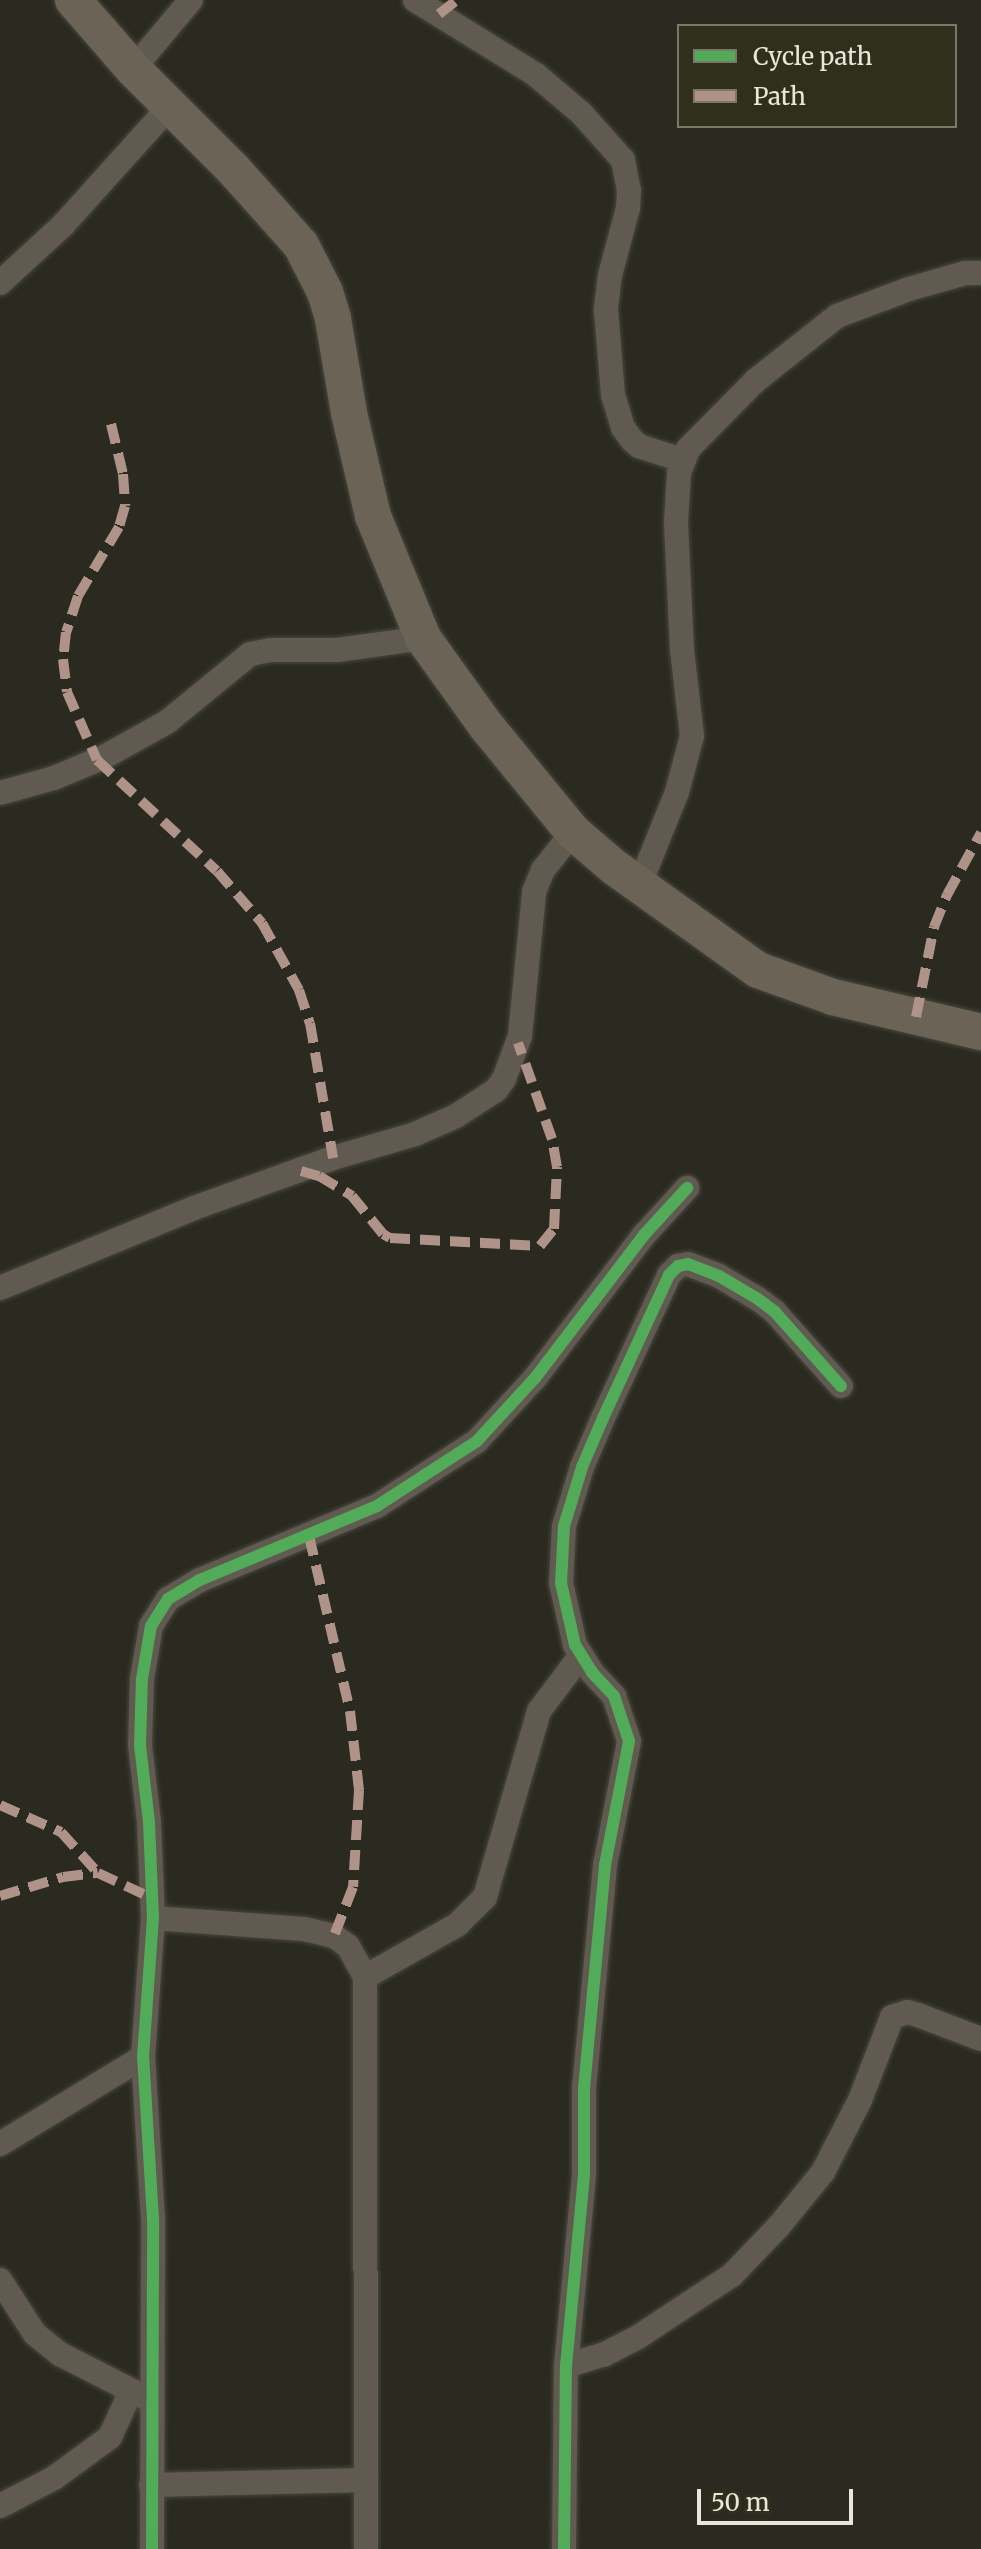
<!DOCTYPE html>
<style>
body{margin:0}
#map{position:relative;width:981px;height:2549px;overflow:hidden;background:#2a2a20;font-family:Merriweather,serif}
div>[style]{position:absolute}
.roads{filter:drop-shadow(0 0 2px #47473f) drop-shadow(0 0 2px #47473f)}
.street>*{height:24px;margin:-12px;padding:0 12px;transform-origin:12px;border-radius:12px;background:#605a50}
.secondary>*{height:36px;margin:-18px;padding:0 18px;transform-origin:18px;border-radius:18px;background:#6b6456}
.quiet>*{height:10px;margin-top:-5px;transform-origin:0;background:repeating-linear-gradient(90deg,#af9288 0 20px,transparent 0 30px)}
.cycleway>*{height:12px;margin:-6px;padding:0 6px;transform-origin:6px;border-radius:6px;background:#51ab58}
span{translate:-50% -50%;white-space:nowrap;text-align:center;line-height:1.15;-webkit-text-stroke:8px #2f2f1b;paint-order:stroke}
.legend{position:absolute;left:677px;top:24px;width:280px;height:104px;box-sizing:border-box;background:#2f2f1b;border:2px solid #797967;margin:0;padding:10px 14px;list-style:none;font-size:24px;color:#e7e7da}
.legend li{display:flex;align-items:center;gap:16px;height:40px}
.legend b{width:40px;border:2px solid #797967}
.scale{position:absolute;left:697px;top:2489px;width:156px;height:36px;box-sizing:border-box;border:4px solid #e7e7da;border-top:0;padding-left:10px;font-size:24px;line-height:28px;white-space:nowrap;color:#e7e7da;-webkit-text-stroke:6px #2f2f1b;paint-order:stroke}
</style>
<div id="map">
<div class="roads">
<div class="street">
<i style="left:415px;top:0;width:141px;rotate:31.7deg"></i>
<i style="left:535px;top:74px;width:60px;rotate:40.3deg"></i>
<i style="left:581px;top:113px;width:63px;rotate:48.2deg"></i>
<i style="left:623px;top:160px;width:31px;rotate:79deg"></i>
<i style="left:629px;top:190px;width:18px;rotate:93deg"></i>
<i style="left:628px;top:208px;width:69px;rotate:105deg"></i>
<i style="left:610px;top:275px;width:35px;rotate:97deg"></i>
<i style="left:606px;top:310px;width:85px;rotate:85.3deg"></i>
<i style="left:613px;top:395px;width:34px;rotate:73deg"></i>
<i style="left:623px;top:428px;width:15px;rotate:53deg"></i>
<i style="left:632px;top:440px;width:9px;rotate:41deg"></i>
<i style="left:639px;top:446px;width:45px;rotate:18deg"></i>
<i style="left:133px;top:69px;width:90px;rotate:-50deg"></i>
<i style="left:0;top:283px;width:86px;rotate:-42.6deg"></i>
<i style="left:63px;top:225px;width:160px;rotate:-48deg"></i>
<i style="left:0;top:793px;width:56px;rotate:-15.5deg"></i>
<i style="left:54px;top:778px;width:54px;rotate:-22.8deg"></i>
<i style="left:104px;top:757px;width:72px;rotate:-29.1deg"></i>
<i style="left:167px;top:722px;width:107px;rotate:-39.3deg"></i>
<i style="left:250px;top:654px;width:20px;rotate:-11deg"></i>
<i style="left:270px;top:650px;width:67px"></i>
<i style="left:337px;top:650px;width:87px;rotate:-7.9deg"></i>
<i style="left:640px;top:884px;width:99px;rotate:-68.1deg"></i>
<i style="left:677px;top:792px;width:58px;rotate:-75deg"></i>
<i style="left:692px;top:736px;width:87px;rotate:-96.6deg"></i>
<i style="left:682px;top:650px;width:128px;rotate:-92.7deg"></i>
<i style="left:676px;top:522px;width:49px;rotate:-86.5deg"></i>
<i style="left:679px;top:473px;width:26px;rotate:-69deg"></i>
<i style="left:688px;top:449px;width:95px;rotate:-45.4deg"></i>
<i style="left:755px;top:381px;width:105px;rotate:-38.4deg"></i>
<i style="left:837px;top:316px;width:77px;rotate:-20.6deg"></i>
<i style="left:909px;top:289px;width:58px;rotate:-15.9deg"></i>
<i style="left:965px;top:273px;width:16px"></i>
<i style="left:0;top:1288px;width:210px;rotate:-22.4deg"></i>
<i style="left:194px;top:1208px;width:148px;rotate:-19.8deg"></i>
<i style="left:333px;top:1158px;width:85px;rotate:-16.3deg"></i>
<i style="left:415px;top:1134px;width:45px;rotate:-23.7deg"></i>
<i style="left:456px;top:1116px;width:48px;rotate:-33deg"></i>
<i style="left:496px;top:1090px;width:14px;rotate:-54deg"></i>
<i style="left:504px;top:1079px;width:46px;rotate:-69.6deg"></i>
<i style="left:520px;top:1036px;width:145px;rotate:-84.4deg"></i>
<i style="left:534px;top:892px;width:24px;rotate:-68deg"></i>
<i style="left:543px;top:870px;width:48px;rotate:-51.7deg"></i>
<i style="left:153px;top:1918px;width:151px;rotate:4.2deg"></i>
<i style="left:304px;top:1929px;width:31px;rotate:13deg"></i>
<i style="left:334px;top:1936px;width:17px;rotate:36deg"></i>
<i style="left:348px;top:1946px;width:35px;rotate:61deg"></i>
<i style="left:365px;top:1977px;width:572px;rotate:89.9deg"></i>
<i style="left:365px;top:1977px;width:106px;rotate:-29.5deg"></i>
<i style="left:457px;top:1925px;width:40px;rotate:-45deg"></i>
<i style="left:485px;top:1897px;width:194px;rotate:-73.8deg"></i>
<i style="left:539px;top:1711px;width:70px;rotate:-53.1deg"></i>
<i style="left:0;top:2144px;width:167px;rotate:-31.3deg"></i>
<i style="left:0;top:2280px;width:64px;rotate:57.1deg"></i>
<i style="left:35px;top:2334px;width:32px;rotate:39deg"></i>
<i style="left:60px;top:2354px;width:101px;rotate:27.1deg"></i>
<i style="left:566px;top:2366px;width:39px;rotate:-17deg"></i>
<i style="left:603px;top:2355px;width:39px;rotate:-27deg"></i>
<i style="left:638px;top:2337px;width:113px;rotate:-33.4deg"></i>
<i style="left:732px;top:2275px;width:68px;rotate:-46.2deg"></i>
<i style="left:779px;top:2226px;width:70px;rotate:-50.8deg"></i>
<i style="left:823px;top:2172px;width:81px;rotate:-62.8deg"></i>
<i style="left:860px;top:2100px;width:89px;rotate:-68.9deg"></i>
<i style="left:892px;top:2017px;width:16px;rotate:-18deg"></i>
<i style="left:907px;top:2012px;width:11px;rotate:15deg"></i>
<i style="left:918px;top:2015px;width:67px;rotate:20.9deg"></i>
<i style="left:151px;top:2485px;width:215px;rotate:-1.3deg"></i>
<i style="left:0;top:2506px;width:61px;rotate:-27.4deg"></i>
<i style="left:54px;top:2478px;width:69px;rotate:-36.2deg"></i>
<i style="left:110px;top:2437px;width:51px;rotate:-65.5deg"></i>
<i style="left:152px;top:2549px;width:330px;rotate:-89.8deg"></i>
<i style="left:153px;top:2219px;width:162px;rotate:-93.5deg"></i>
<i style="left:143px;top:2057px;width:139px;rotate:-85.9deg"></i>
<i style="left:153px;top:1918px;width:96px;rotate:-92.4deg"></i>
<i style="left:149px;top:1822px;width:78px;rotate:-96.7deg"></i>
<i style="left:140px;top:1745px;width:66px;rotate:-88.3deg"></i>
<i style="left:142px;top:1679px;width:54px;rotate:-80.4deg"></i>
<i style="left:151px;top:1626px;width:32px;rotate:-58deg"></i>
<i style="left:168px;top:1599px;width:37px;rotate:-31deg"></i>
<i style="left:200px;top:1580px;width:192px;rotate:-22.7deg"></i>
<i style="left:377px;top:1506px;width:119px;rotate:-33deg"></i>
<i style="left:477px;top:1441px;width:86px;rotate:-47.4deg"></i>
<i style="left:535px;top:1378px;width:180px;rotate:-52.7deg"></i>
<i style="left:644px;top:1235px;width:64px;rotate:-47.5deg"></i>
<i style="left:564px;top:2549px;width:183px;rotate:-89.4deg"></i>
<i style="left:566px;top:2366px;width:193px;rotate:-84.6deg"></i>
<i style="left:584px;top:2174px;width:86px;rotate:-90deg"></i>
<i style="left:584px;top:2088px;width:224px;rotate:-84.6deg"></i>
<i style="left:605px;top:1865px;width:126px;rotate:-79deg"></i>
<i style="left:629px;top:1741px;width:47px;rotate:-108.4deg"></i>
<i style="left:614px;top:1696px;width:33px;rotate:-133deg"></i>
<i style="left:592px;top:1672px;width:32px;rotate:-122deg"></i>
<i style="left:575px;top:1645px;width:64px;rotate:-102.7deg"></i>
<i style="left:561px;top:1583px;width:57px;rotate:-87deg"></i>
<i style="left:564px;top:1526px;width:62px;rotate:-73deg"></i>
<i style="left:582px;top:1467px;width:53px;rotate:-66.8deg"></i>
<i style="left:603px;top:1418px;width:157px;rotate:-65.2deg"></i>
<i style="left:669px;top:1275px;width:13px;rotate:-45deg"></i>
<i style="left:678px;top:1266px;width:10px;rotate:-11deg"></i>
<i style="left:688px;top:1264px;width:33px;rotate:21deg"></i>
<i style="left:719px;top:1276px;width:45px;rotate:30.5deg"></i>
<i style="left:758px;top:1299px;width:21px;rotate:37deg"></i>
<i style="left:775px;top:1312px;width:99px;rotate:48.3deg"></i>
</div>
<div class="secondary">
<i style="left:73px;top:0;width:91px;rotate:49deg"></i>
<i style="left:133px;top:69px;width:141px;rotate:45deg"></i>
<i style="left:233px;top:169px;width:102px;rotate:48.2deg"></i>
<i style="left:301px;top:245px;width:53px;rotate:62.9deg"></i>
<i style="left:325px;top:292px;width:28px;rotate:73deg"></i>
<i style="left:333px;top:319px;width:95px;rotate:80.3deg"></i>
<i style="left:349px;top:413px;width:106px;rotate:76.9deg"></i>
<i style="left:373px;top:516px;width:132px;rotate:67.7deg"></i>
<i style="left:423px;top:638px;width:110px;rotate:54.3deg"></i>
<i style="left:487px;top:727px;width:136px;rotate:50.7deg"></i>
<i style="left:573px;top:832px;width:54px;rotate:40.5deg"></i>
<i style="left:614px;top:867px;width:177px;rotate:35.6deg"></i>
<i style="left:758px;top:970px;width:80px;rotate:19.8deg"></i>
<i style="left:833px;top:997px;width:152px;rotate:13.3deg"></i>
</div>
</div>
<div class="quiet">
<i style="left:439px;top:14px;width:23px;rotate:-38deg"></i>
<i style="left:111px;top:424px;width:51px;rotate:76.5deg"></i>
<i style="left:123px;top:474px;width:32px;rotate:86deg"></i>
<i style="left:125px;top:506px;width:22px;rotate:106deg"></i>
<i style="left:119px;top:527px;width:80px;rotate:120.7deg"></i>
<i style="left:78px;top:596px;width:38px;rotate:108deg"></i>
<i style="left:66px;top:632px;width:27px;rotate:96deg"></i>
<i style="left:63px;top:659px;width:33px;rotate:83deg"></i>
<i style="left:67px;top:692px;width:74px;rotate:66.2deg"></i>
<i style="left:97px;top:760px;width:163px;rotate:42.8deg"></i>
<i style="left:217px;top:871px;width:69px;rotate:49.1deg"></i>
<i style="left:262px;top:923px;width:77px;rotate:61.1deg"></i>
<i style="left:299px;top:990px;width:35px;rotate:72deg"></i>
<i style="left:310px;top:1023px;width:137px;rotate:80.3deg"></i>
<i style="left:916px;top:1017px;width:92px;rotate:-78.7deg"></i>
<i style="left:934px;top:927px;width:35px;rotate:-68deg"></i>
<i style="left:947px;top:895px;width:71px;rotate:-61.3deg"></i>
<i style="left:301px;top:1171px;width:19px;rotate:16deg"></i>
<i style="left:319px;top:1176px;width:39px;rotate:31deg"></i>
<i style="left:352px;top:1196px;width:49px;rotate:50.8deg"></i>
<i style="left:383px;top:1234px;width:8px;rotate:30deg"></i>
<i style="left:390px;top:1238px;width:150px;rotate:3.1deg"></i>
<i style="left:540px;top:1246px;width:22px;rotate:-51deg"></i>
<i style="left:554px;top:1229px;width:62px;rotate:-87.2deg"></i>
<i style="left:557px;top:1167px;width:28px;rotate:-100deg"></i>
<i style="left:552px;top:1139px;width:102px;rotate:-109.5deg"></i>
<i style="left:309px;top:1536px;width:180px;rotate:76.8deg"></i>
<i style="left:350px;top:1711px;width:80px;rotate:83.5deg"></i>
<i style="left:359px;top:1790px;width:97px;rotate:93.5deg"></i>
<i style="left:353px;top:1887px;width:53px;rotate:111.2deg"></i>
<i style="left:0;top:1805px;width:67px;rotate:23.9deg"></i>
<i style="left:61px;top:1832px;width:55px;rotate:47.9deg"></i>
<i style="left:0;top:1896px;width:66px;rotate:-16.8deg"></i>
<i style="left:63px;top:1877px;width:35px;rotate:-7deg"></i>
<i style="left:98px;top:1873px;width:60px;rotate:24.8deg"></i>
</div>
<div class="cycleway">
<i style="left:152px;top:2549px;width:330px;rotate:-89.8deg"></i>
<i style="left:153px;top:2219px;width:162px;rotate:-93.5deg"></i>
<i style="left:143px;top:2057px;width:139px;rotate:-85.9deg"></i>
<i style="left:153px;top:1918px;width:96px;rotate:-92.4deg"></i>
<i style="left:149px;top:1822px;width:78px;rotate:-96.7deg"></i>
<i style="left:140px;top:1745px;width:66px;rotate:-88.3deg"></i>
<i style="left:142px;top:1679px;width:54px;rotate:-80.4deg"></i>
<i style="left:151px;top:1626px;width:32px;rotate:-58deg"></i>
<i style="left:168px;top:1599px;width:37px;rotate:-31deg"></i>
<i style="left:200px;top:1580px;width:192px;rotate:-22.7deg"></i>
<i style="left:377px;top:1506px;width:119px;rotate:-33deg"></i>
<i style="left:477px;top:1441px;width:86px;rotate:-47.4deg"></i>
<i style="left:535px;top:1378px;width:180px;rotate:-52.7deg"></i>
<i style="left:644px;top:1235px;width:64px;rotate:-47.5deg"></i>
<i style="left:564px;top:2549px;width:183px;rotate:-89.4deg"></i>
<i style="left:566px;top:2366px;width:193px;rotate:-84.6deg"></i>
<i style="left:584px;top:2174px;width:86px;rotate:-90deg"></i>
<i style="left:584px;top:2088px;width:224px;rotate:-84.6deg"></i>
<i style="left:605px;top:1865px;width:126px;rotate:-79deg"></i>
<i style="left:629px;top:1741px;width:47px;rotate:-108.4deg"></i>
<i style="left:614px;top:1696px;width:33px;rotate:-133deg"></i>
<i style="left:592px;top:1672px;width:32px;rotate:-122deg"></i>
<i style="left:575px;top:1645px;width:64px;rotate:-102.7deg"></i>
<i style="left:561px;top:1583px;width:57px;rotate:-87deg"></i>
<i style="left:564px;top:1526px;width:62px;rotate:-73deg"></i>
<i style="left:582px;top:1467px;width:53px;rotate:-66.8deg"></i>
<i style="left:603px;top:1418px;width:157px;rotate:-65.2deg"></i>
<i style="left:669px;top:1275px;width:13px;rotate:-45deg"></i>
<i style="left:678px;top:1266px;width:10px;rotate:-11deg"></i>
<i style="left:688px;top:1264px;width:33px;rotate:21deg"></i>
<i style="left:719px;top:1276px;width:45px;rotate:30.5deg"></i>
<i style="left:758px;top:1299px;width:21px;rotate:37deg"></i>
<i style="left:775px;top:1312px;width:99px;rotate:48.3deg"></i>
</div>
<ul class="legend">
<li><b style="height:10px;background:#51ab58"></b>Cycle path</li>
<li><b style="height:10px;background:#af9288"></b>Path</li>
</ul>
<div class="scale">50 m</div>
</div>
